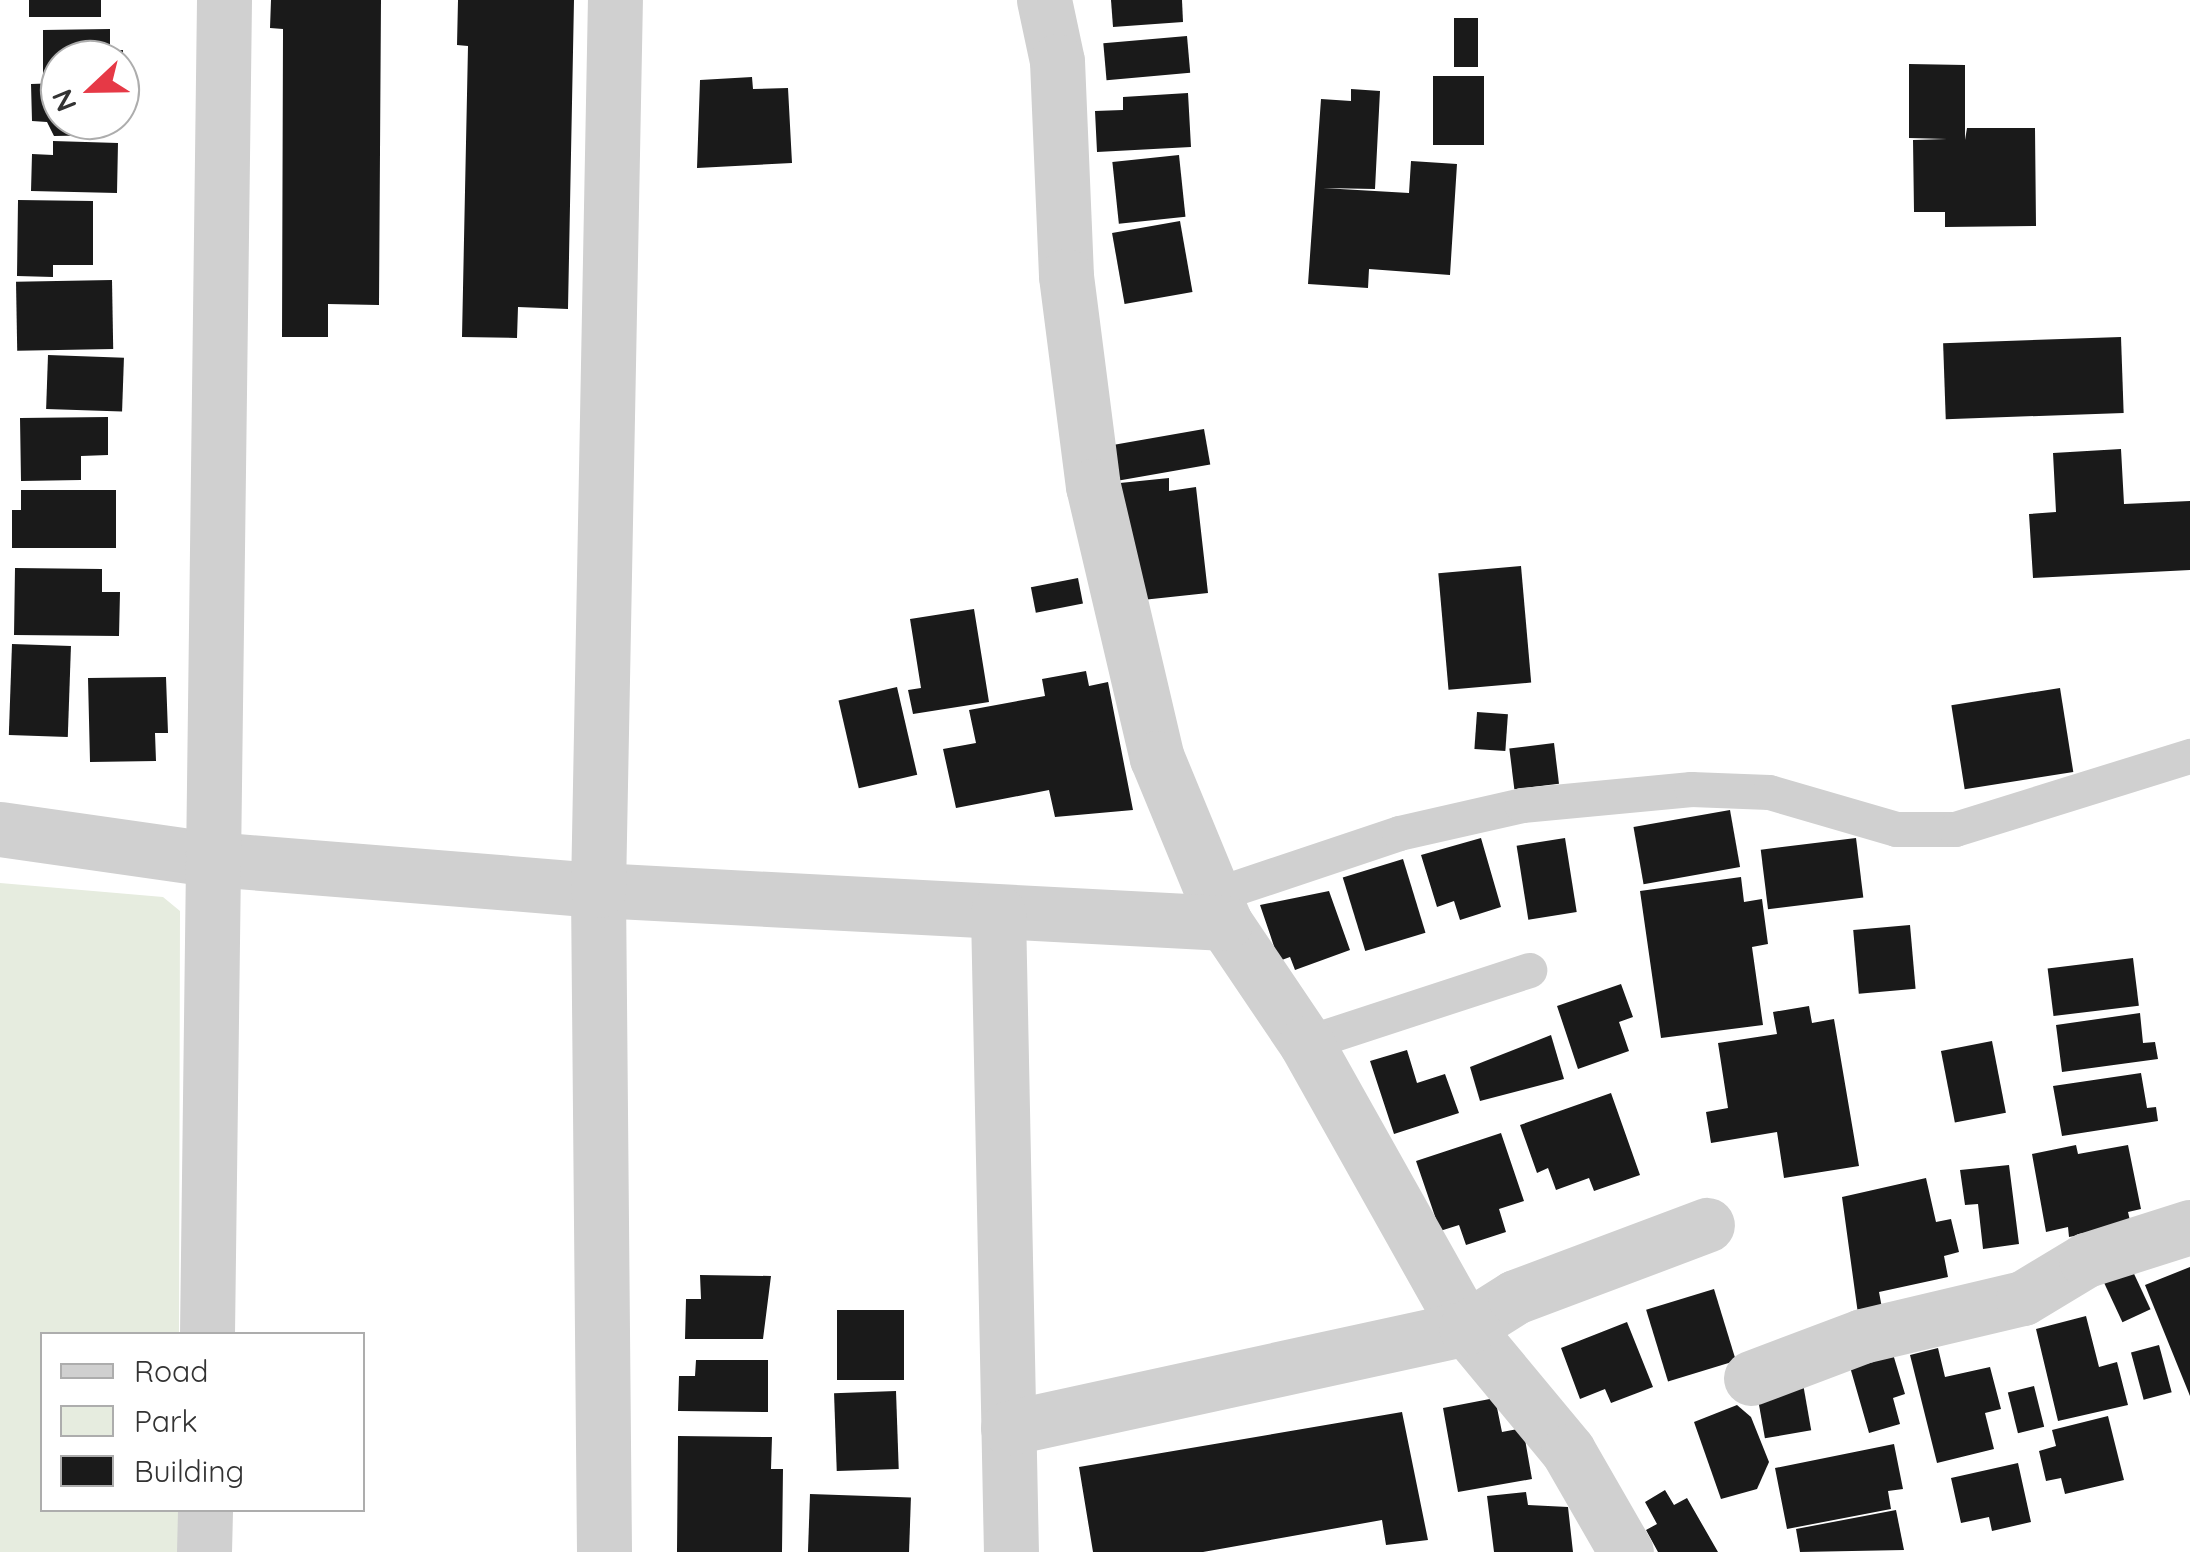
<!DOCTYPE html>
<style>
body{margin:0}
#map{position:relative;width:2190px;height:1552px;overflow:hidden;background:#fff;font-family:Quicksand,sans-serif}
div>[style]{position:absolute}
.green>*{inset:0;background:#e6ecdf}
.building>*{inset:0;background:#1a1a1a;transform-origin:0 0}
.lane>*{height:35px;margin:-17.5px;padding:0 17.5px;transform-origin:17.5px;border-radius:17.5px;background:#d0d0d0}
.street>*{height:55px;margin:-27.5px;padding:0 27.5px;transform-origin:27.5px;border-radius:27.5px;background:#d0d0d0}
span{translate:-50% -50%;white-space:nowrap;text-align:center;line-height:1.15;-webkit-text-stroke:10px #fff;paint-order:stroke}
.legend{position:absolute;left:40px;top:1332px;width:325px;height:180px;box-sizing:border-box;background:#fff;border:2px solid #adadad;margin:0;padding:12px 18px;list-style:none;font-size:30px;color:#333}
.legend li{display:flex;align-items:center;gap:20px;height:50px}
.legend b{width:50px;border:2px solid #adadad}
.north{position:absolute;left:40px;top:40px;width:100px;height:100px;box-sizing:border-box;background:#fff;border:2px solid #adadad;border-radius:50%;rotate:248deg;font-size:28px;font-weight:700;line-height:40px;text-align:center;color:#333}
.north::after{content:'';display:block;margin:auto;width:35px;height:45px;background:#e63946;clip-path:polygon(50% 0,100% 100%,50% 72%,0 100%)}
</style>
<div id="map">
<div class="green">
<i style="clip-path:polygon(0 883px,163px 897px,180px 911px,179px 1334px,42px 1334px,42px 1510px,178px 1510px,178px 1552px,0 1552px)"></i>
</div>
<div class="building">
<i style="left:29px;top:0;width:72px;height:17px"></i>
<i style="clip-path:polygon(271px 0,381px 0,379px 305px,328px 304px,328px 337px,282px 337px,283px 29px,270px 28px)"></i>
<i style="clip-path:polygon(458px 0,574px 0,568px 309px,518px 307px,517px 338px,462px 337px,468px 46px,457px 45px)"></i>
<i style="clip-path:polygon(1111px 0,1182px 0,1183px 22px,1113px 27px)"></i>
<i style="left:1454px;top:18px;width:24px;height:49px"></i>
<i style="clip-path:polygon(110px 29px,110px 51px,123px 50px,123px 60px,60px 60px,60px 75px,43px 75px,43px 30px)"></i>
<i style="left:1187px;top:36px;width:37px;height:84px;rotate:85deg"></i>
<i style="clip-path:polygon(1909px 64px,1965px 65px,1965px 140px,1967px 128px,2035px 128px,2036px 226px,1945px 227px,1945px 212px,1914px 212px,1913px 140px,1947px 139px,1909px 138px)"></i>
<i style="left:1433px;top:76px;width:51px;height:69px"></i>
<i style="clip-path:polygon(752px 77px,753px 89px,788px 88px,792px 163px,697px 168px,700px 80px)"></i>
<i style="clip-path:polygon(60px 83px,60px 120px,111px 120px,111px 135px,54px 136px,47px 122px,32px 121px,31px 84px)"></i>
<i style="clip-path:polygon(1351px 89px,1380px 91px,1375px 189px,1323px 188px,1409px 193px,1411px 161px,1457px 164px,1450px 275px,1369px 269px,1368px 288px,1308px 284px,1321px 99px,1351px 101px)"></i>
<i style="clip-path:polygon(1188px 93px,1191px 147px,1097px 152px,1095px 111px,1123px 110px,1123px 97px)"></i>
<i style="clip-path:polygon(53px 141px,118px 143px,117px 193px,31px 191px,32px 154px,53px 155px)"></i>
<i style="left:1179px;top:155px;width:62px;height:67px;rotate:84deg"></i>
<i style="clip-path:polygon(18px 200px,93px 201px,93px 265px,53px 265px,53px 277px,17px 276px)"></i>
<i style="left:1180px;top:221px;width:72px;height:69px;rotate:80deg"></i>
<i style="left:112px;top:280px;width:69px;height:96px;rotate:89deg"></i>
<i style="left:2121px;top:337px;width:76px;height:178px;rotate:88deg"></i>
<i style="left:48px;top:355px;width:76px;height:54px;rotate:2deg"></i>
<i style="clip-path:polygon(108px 417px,108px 455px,81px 456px,81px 480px,21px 481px,20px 418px)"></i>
<i style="left:1204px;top:429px;width:36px;height:94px;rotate:80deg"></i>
<i style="clip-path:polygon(2121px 449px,2124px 504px,2190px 501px,2190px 570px,2033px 578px,2029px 514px,2056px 512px,2053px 453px)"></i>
<i style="clip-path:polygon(1169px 478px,1169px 491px,1196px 487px,1208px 593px,1133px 601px,1120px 483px)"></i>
<i style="clip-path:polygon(21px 490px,116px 490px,116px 548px,12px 548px,12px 510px,21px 510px)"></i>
<i style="left:1521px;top:566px;width:117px;height:83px;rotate:85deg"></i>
<i style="clip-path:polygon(15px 568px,102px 569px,102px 592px,120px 592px,119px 636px,14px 635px)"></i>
<i style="left:1078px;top:578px;width:26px;height:48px;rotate:79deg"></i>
<i style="clip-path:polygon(974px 609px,989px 702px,913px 714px,908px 690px,921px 688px,910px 619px)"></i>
<i style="left:12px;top:644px;width:59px;height:91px;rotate:2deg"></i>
<i style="clip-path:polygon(1086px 671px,1089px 686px,1108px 682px,1133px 810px,1055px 817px,1049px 790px,956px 808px,943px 749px,976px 743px,969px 710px,1045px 696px,1042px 679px)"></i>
<i style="clip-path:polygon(166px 677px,168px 733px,155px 733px,156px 761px,90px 762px,88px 678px)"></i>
<i style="left:897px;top:687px;width:90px;height:60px;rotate:77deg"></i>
<i style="left:2060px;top:688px;width:85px;height:110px;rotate:81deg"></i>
<i style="left:1477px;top:712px;width:31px;height:37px;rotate:4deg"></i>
<i style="left:1554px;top:743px;width:41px;height:45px;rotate:83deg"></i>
<i style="left:1730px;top:810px;width:58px;height:98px;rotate:80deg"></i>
<i style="clip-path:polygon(1481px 838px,1501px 907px,1460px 920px,1454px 901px,1437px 907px,1421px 855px)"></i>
<i style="left:1565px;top:838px;width:75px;height:49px;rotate:81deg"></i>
<i style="left:1856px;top:838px;width:60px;height:96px;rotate:83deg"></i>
<i style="left:1403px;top:859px;width:77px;height:63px;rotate:73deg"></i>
<i style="clip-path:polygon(1741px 877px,1744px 902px,1762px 899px,1768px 944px,1752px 947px,1763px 1025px,1661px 1038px,1640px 891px)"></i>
<i style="clip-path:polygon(1329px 891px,1350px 950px,1295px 970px,1290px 957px,1279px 961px,1260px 905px)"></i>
<i style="left:1910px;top:925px;width:64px;height:57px;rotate:85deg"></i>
<i style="left:2133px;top:958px;width:48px;height:86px;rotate:83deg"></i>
<i style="clip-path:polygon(1621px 984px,1633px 1017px,1619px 1022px,1629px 1051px,1578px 1069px,1557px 1006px)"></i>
<i style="clip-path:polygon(1809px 1006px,1812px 1023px,1834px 1019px,1859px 1166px,1784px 1178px,1777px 1132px,1711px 1143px,1706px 1112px,1728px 1108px,1718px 1043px,1777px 1034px,1773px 1012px)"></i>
<i style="clip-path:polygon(2140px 1013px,2143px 1043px,2155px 1042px,2158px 1059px,2062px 1072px,2056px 1025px)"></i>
<i style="clip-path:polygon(1551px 1035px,1564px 1079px,1480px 1101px,1470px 1067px)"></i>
<i style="left:1992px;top:1041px;width:73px;height:52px;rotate:79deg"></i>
<i style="clip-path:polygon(1407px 1050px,1417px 1083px,1445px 1074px,1459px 1113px,1394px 1134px,1370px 1061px)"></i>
<i style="clip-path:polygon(2141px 1073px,2147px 1108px,2156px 1107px,2158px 1121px,2062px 1136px,2053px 1086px)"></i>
<i style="clip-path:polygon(1611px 1093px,1640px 1175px,1594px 1191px,1589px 1178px,1556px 1190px,1548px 1168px,1537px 1173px,1520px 1125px)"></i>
<i style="clip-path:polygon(1501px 1133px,1524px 1201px,1499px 1209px,1506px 1232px,1466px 1245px,1459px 1225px,1440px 1231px,1416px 1161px)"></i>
<i style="clip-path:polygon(2076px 1145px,2078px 1154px,2128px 1145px,2141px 1209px,2128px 1212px,2131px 1225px,2069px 1237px,2068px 1227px,2046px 1232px,2032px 1154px)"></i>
<i style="clip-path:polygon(2009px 1165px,2019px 1244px,1983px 1249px,1978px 1204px,1965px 1205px,1960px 1170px)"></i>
<i style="clip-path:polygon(1926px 1178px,1936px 1222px,1951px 1219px,1959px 1252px,1944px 1256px,1948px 1277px,1879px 1292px,1882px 1308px,1858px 1314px,1842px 1197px)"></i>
<i style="left:2129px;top:1263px;width:51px;height:31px;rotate:65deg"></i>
<i style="clip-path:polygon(2190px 1267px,2190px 1396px,2145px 1285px)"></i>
<i style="clip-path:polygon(700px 1275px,771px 1276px,763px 1339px,685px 1339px,686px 1299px,701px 1299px)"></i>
<i style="left:1714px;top:1289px;width:75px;height:71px;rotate:73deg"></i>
<i style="left:837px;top:1310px;width:67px;height:70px"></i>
<i style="clip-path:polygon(2086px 1316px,2099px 1367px,2117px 1362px,2128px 1405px,2058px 1421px,2036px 1329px)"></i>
<i style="clip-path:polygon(1627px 1322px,1653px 1387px,1611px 1403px,1605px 1389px,1580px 1399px,1561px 1348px)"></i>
<i style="left:2159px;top:1345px;width:49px;height:29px;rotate:75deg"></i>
<i style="clip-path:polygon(1938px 1348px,1945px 1377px,1990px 1367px,2001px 1409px,1985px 1413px,1994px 1449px,1937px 1463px,1910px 1355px)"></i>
<i style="clip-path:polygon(1893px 1354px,1905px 1394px,1893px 1398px,1900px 1424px,1869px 1433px,1850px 1367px)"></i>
<i style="clip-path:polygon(696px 1360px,768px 1360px,768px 1412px,678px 1411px,679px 1376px,695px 1376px)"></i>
<i style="left:1802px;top:1378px;width:53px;height:47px;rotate:80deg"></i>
<i style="left:2034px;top:1386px;width:42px;height:27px;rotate:76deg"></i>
<i style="left:896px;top:1391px;width:78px;height:62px;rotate:88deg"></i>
<i style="clip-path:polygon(1495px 1398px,1502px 1432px,1523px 1428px,1532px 1479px,1458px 1492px,1443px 1408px)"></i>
<i style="clip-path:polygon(1737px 1405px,1751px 1417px,1769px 1462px,1757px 1489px,1721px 1499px,1694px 1422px)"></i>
<i style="clip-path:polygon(1402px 1412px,1428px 1540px,1386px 1545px,1382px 1520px,1203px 1552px,1093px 1552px,1079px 1467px)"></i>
<i style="clip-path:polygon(2108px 1416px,2124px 1480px,2065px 1494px,2061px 1478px,2046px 1481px,2039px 1451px,2056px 1446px,2052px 1430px)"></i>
<i style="clip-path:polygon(678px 1436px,772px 1437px,771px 1469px,783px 1469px,782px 1552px,677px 1552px)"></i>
<i style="clip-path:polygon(1894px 1444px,1903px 1489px,1888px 1491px,1891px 1509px,1787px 1529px,1775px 1468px)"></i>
<i style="clip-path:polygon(2018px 1463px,2031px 1522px,1992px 1531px,1989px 1517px,1961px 1523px,1951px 1478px)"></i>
<i style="clip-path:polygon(1665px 1490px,1674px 1505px,1687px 1498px,1718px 1552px,1658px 1552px,1646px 1530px,1657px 1524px,1645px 1502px)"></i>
<i style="clip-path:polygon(1526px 1492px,1528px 1505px,1568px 1507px,1573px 1552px,1494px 1552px,1487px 1496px)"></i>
<i style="left:810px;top:1494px;width:101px;height:58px;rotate:2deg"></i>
<i style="clip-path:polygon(1896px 1510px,1904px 1550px,1800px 1552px,1796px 1529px)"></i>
</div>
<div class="lane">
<i style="left:1214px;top:895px;width:195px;rotate:-18.5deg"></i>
<i style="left:1399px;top:833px;width:126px;rotate:-12.8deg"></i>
<i style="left:1522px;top:805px;width:170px;rotate:-5.4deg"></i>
<i style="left:1691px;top:789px;width:78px;rotate:2.2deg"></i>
<i style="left:1769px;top:792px;width:132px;rotate:16.2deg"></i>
<i style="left:1896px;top:829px;width:59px"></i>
<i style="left:1955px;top:829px;width:246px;rotate:-17.3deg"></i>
<i style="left:1306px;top:1043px;width:235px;rotate:-18.1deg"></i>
</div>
<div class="street">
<i style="left:1044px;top:0;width:62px;rotate:78deg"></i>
<i style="left:1057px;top:61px;width:215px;rotate:87.6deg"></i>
<i style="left:1066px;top:276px;width:212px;rotate:82.7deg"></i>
<i style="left:1093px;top:486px;width:279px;rotate:76.8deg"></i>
<i style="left:1157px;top:758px;width:178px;rotate:67.6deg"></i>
<i style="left:1225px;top:923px;width:145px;rotate:56deg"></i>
<i style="left:1306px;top:1043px;width:327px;rotate:60.7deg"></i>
<i style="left:1466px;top:1328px;width:160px;rotate:50.3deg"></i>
<i style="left:1568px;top:1451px;width:116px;rotate:60.1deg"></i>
<i style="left:0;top:829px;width:214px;rotate:8.1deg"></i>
<i style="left:212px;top:859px;width:387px;rotate:4.6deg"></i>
<i style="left:598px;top:890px;width:628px;rotate:3.01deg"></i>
<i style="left:998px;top:912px;width:640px;rotate:88.84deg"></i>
<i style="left:207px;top:1334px;width:1334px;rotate:-89.27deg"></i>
<i style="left:1751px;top:1378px;width:119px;rotate:-20.7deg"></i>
<i style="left:1862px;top:1336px;width:165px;rotate:-13.3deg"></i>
<i style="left:2023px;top:1298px;width:74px;rotate:-31.1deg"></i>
<i style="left:2086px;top:1260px;width:109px;rotate:-17.6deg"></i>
<i style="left:1008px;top:1428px;width:469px;rotate:-12.3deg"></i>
<i style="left:1466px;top:1328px;width:58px;rotate:-32.3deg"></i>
<i style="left:1515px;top:1297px;width:205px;rotate:-20.6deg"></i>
<i style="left:204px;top:1552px;width:42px;rotate:-88.6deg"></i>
<i style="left:604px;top:1552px;width:662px;rotate:-90.52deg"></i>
<i style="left:598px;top:890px;width:890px;rotate:-88.91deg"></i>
</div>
<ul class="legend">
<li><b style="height:12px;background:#d0d0d0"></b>Road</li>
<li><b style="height:28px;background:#e6ecdf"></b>Park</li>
<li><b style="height:28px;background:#1a1a1a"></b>Building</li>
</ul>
<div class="north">N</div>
</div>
